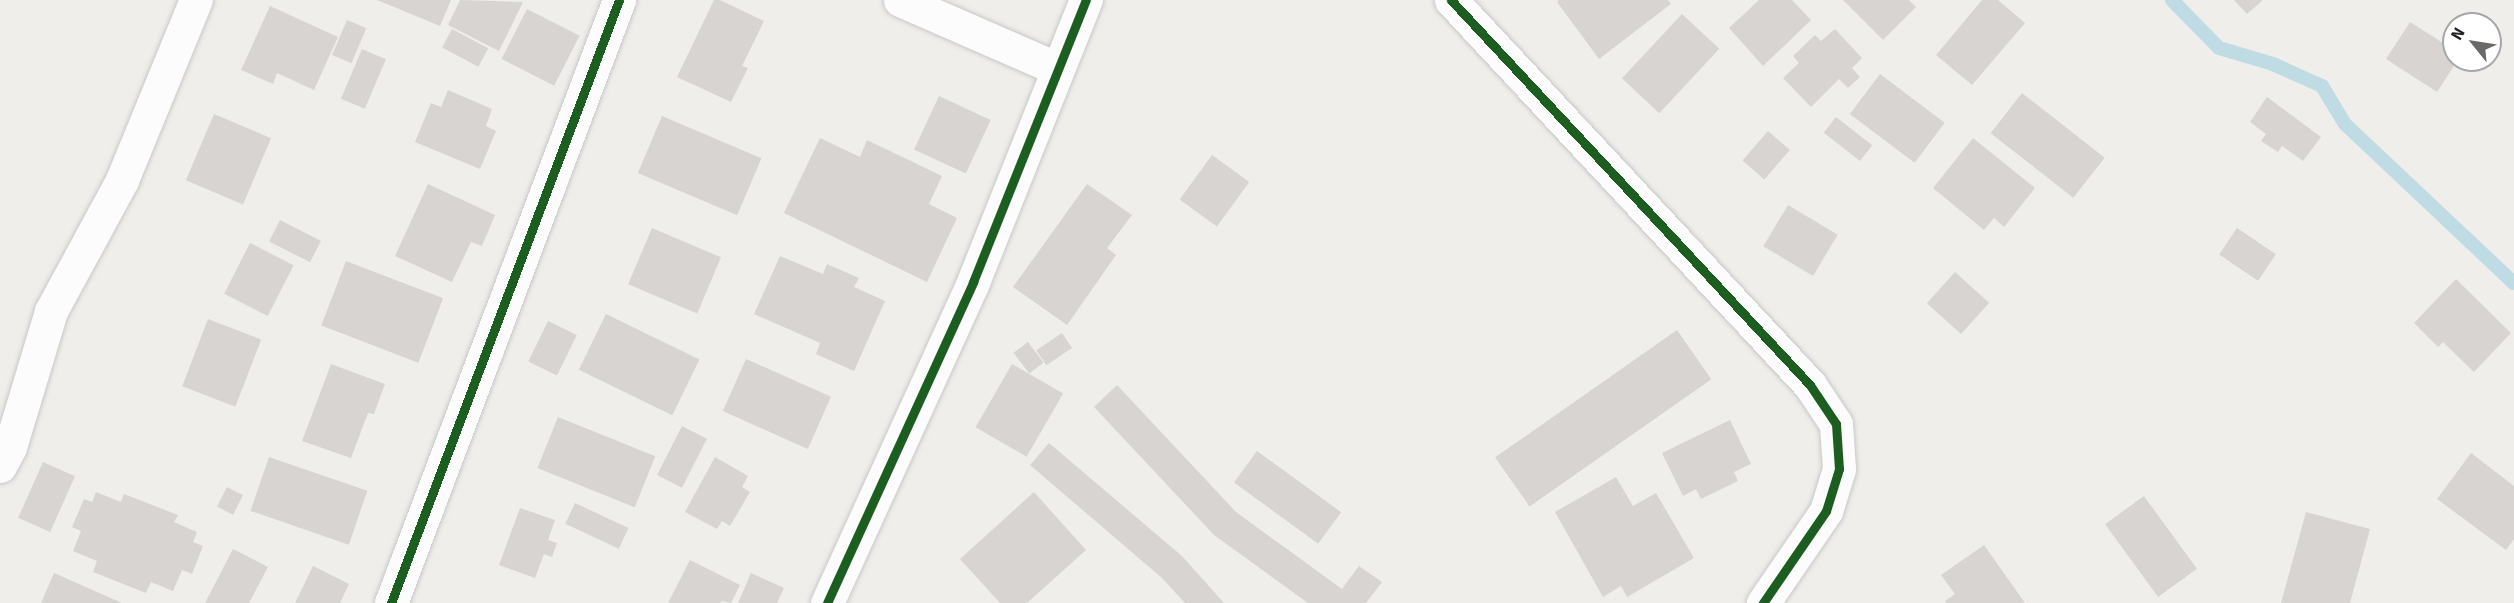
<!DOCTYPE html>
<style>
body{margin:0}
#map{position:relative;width:2514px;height:603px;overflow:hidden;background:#f0eeeb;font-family:Signika,sans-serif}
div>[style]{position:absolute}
.stream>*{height:14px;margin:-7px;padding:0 7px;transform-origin:7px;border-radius:7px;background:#bfdbe3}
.building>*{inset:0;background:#d7d4d2;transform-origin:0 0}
.roads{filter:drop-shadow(0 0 2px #c9c8c7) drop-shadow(0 0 2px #c9c8c7)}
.minor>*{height:33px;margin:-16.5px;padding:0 16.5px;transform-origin:16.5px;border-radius:16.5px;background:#fdfcfc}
.cycleway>*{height:9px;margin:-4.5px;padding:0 4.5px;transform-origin:4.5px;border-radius:4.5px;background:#1b5e20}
span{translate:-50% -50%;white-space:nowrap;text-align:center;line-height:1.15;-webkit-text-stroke:4.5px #fff;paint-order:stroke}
.north{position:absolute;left:2442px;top:12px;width:60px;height:60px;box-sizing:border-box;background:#fff;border:2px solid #a7a7a7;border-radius:50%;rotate:300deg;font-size:16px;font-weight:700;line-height:24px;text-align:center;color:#222}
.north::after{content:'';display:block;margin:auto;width:21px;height:27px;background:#6a6968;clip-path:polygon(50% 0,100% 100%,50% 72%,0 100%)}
</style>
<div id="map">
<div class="stream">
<i style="left:2172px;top:0;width:67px;rotate:45.6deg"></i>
<i style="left:2219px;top:48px;width:56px;rotate:16.5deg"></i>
<i style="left:2273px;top:64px;width:54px;rotate:24.2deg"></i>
<i style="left:2322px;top:86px;width:44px;rotate:58.8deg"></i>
<i style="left:2345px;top:124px;width:232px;rotate:43.3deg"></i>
</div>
<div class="building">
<i style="clip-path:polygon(377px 0,451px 0,440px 26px)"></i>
<i style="clip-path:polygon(460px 0,523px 2px,499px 51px,448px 25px)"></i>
<i style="clip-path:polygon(714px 0,720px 0,764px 21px,742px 66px,748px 68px,731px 102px,677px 77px)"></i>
<i style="clip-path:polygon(1559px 0,1668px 0,1671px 4px,1599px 59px,1557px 2px)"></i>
<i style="clip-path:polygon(1759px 0,1792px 0,1811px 20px,1763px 66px,1729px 28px)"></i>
<i style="clip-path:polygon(1843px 0,1909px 0,1916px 7px,1883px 40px)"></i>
<i style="clip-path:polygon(1982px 0,1998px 0,2025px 23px,1972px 85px,1936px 55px)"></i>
<i style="clip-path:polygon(2234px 0,2263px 0,2247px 14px)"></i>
<i style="clip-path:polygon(270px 6px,338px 37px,314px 90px,277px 73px,273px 84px,241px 70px)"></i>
<i style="left:527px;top:9px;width:59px;height:56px;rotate:27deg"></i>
<i style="left:1682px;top:14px;width:51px;height:88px;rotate:43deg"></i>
<i style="left:347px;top:20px;width:21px;height:38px;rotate:23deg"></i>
<i style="clip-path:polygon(2410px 22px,2454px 50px,2454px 60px,2458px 60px,2437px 92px,2386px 59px)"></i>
<i style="left:452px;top:29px;width:41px;height:21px;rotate:28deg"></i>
<i style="clip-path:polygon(1835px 29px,1862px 58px,1852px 68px,1860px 77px,1848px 88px,1839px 79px,1811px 107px,1783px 78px,1799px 63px,1793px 56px,1815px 35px,1821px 41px)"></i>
<i style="left:362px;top:49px;width:26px;height:54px;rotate:23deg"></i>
<i style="left:1880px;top:74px;width:81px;height:50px;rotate:37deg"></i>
<i style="clip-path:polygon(448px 90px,492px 109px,486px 126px,496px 131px,480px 169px,415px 142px,431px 103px,441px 107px)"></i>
<i style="left:2022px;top:93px;width:105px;height:51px;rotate:38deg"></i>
<i style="left:939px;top:96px;width:57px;height:59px;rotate:25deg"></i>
<i style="clip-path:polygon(2267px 97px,2321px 137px,2303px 161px,2282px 146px,2278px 152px,2261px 141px,2266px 134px,2250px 122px)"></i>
<i style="left:214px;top:114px;width:62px;height:72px;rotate:23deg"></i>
<i style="left:662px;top:116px;width:108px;height:62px;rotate:23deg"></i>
<i style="left:1836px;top:117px;width:46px;height:20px;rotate:38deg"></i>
<i style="left:1768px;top:131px;width:29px;height:39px;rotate:41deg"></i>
<i style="clip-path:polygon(820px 138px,860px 157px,867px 140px,942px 176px,929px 204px,957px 218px,927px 282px,784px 213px)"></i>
<i style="clip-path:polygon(1973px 138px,2035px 188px,2004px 227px,1994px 218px,1984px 230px,1933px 188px)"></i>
<i style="left:1212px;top:155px;width:46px;height:55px;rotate:36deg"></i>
<i style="clip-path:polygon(428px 184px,495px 215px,482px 246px,471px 242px,452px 282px,395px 256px)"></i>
<i style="clip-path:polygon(1087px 184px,1132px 215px,1107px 248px,1116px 255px,1067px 325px,1013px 287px)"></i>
<i style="left:1788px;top:205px;width:58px;height:48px;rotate:31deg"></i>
<i style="left:280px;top:220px;width:46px;height:24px;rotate:27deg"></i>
<i style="left:652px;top:228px;width:75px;height:61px;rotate:23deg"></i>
<i style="left:2237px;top:228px;width:47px;height:32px;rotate:34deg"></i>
<i style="left:250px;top:243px;width:49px;height:57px;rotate:27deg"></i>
<i style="clip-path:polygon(780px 256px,823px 274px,827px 264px,859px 278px,854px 287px,885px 301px,854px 371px,816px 354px,820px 343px,754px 314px)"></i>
<i style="left:346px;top:261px;width:104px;height:69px;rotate:21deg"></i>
<i style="left:1955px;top:272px;width:46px;height:42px;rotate:42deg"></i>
<i style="clip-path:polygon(2456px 279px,2511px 333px,2474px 372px,2443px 342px,2438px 347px,2414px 323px)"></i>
<i style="left:606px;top:314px;width:104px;height:62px;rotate:26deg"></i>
<i style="left:208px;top:319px;width:57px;height:72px;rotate:21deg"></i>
<i style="left:548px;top:321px;width:32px;height:45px;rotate:26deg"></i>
<i style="left:1677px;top:330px;width:60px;height:222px;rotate:55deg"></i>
<i style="left:1062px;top:333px;width:18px;height:31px;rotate:56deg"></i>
<i style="left:1028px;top:342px;width:26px;height:18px;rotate:53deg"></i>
<i style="left:746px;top:359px;width:93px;height:57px;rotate:24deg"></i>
<i style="clip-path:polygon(331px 364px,385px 384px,374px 414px,368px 413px,351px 458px,302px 441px)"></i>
<i style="left:1012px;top:364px;width:59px;height:73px;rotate:30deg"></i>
<i style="clip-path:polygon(1117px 385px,1236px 512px,1342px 589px,1359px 566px,1382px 582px,1366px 603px,1308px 603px,1214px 535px,1094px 407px)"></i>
<i style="left:558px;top:417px;width:105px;height:55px;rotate:22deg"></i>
<i style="clip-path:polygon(1730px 420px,1751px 464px,1734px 472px,1738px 481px,1701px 499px,1696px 489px,1683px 496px,1662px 453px)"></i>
<i style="left:682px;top:426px;width:28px;height:55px;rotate:27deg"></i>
<i style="clip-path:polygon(1049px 443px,1182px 556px,1224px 603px,1185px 603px,1162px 578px,1030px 465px)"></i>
<i style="left:1257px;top:451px;width:104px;height:39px;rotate:36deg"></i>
<i style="clip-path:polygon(2471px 453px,2514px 486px,2514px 539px,2506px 550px,2437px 499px)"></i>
<i style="left:269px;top:457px;width:104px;height:57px;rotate:19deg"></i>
<i style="clip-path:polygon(715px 457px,748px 476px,742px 487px,750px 492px,730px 526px,722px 521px,717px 529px,685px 512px)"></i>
<i style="left:43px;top:462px;width:35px;height:61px;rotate:24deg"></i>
<i style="clip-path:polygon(1616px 477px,1633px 506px,1656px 493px,1694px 558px,1627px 597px,1621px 586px,1603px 597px,1555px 512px)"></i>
<i style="left:227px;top:487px;width:18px;height:22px;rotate:27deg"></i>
<i style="clip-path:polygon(96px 492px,121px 502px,124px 494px,178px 515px,174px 522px,197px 532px,193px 542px,203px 546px,192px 574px,182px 570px,173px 591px,151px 582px,146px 593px,93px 572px,97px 561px,73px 551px,81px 531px,72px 527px,84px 499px,92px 502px)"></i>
<i style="clip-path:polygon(1034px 492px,1086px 550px,1027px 603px,1000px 603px,960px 559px)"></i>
<i style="left:2144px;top:496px;width:90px;height:48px;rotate:54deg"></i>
<i style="left:575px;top:503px;width:59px;height:23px;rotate:25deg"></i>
<i style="clip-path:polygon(520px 508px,555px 520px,548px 540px,557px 543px,552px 557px,544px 554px,535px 578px,499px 565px)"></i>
<i style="clip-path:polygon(2306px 512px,2370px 529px,2350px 603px,2281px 603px)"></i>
<i style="clip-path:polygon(1984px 545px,2025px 603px,1946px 603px,1945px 601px,1955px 594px,1941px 575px)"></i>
<i style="clip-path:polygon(233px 549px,268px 567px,249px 603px,205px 603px)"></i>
<i style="clip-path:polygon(690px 560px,740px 585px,731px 603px,722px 601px,720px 603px,668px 603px)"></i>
<i style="clip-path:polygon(313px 566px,349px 584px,340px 603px,295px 603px)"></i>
<i style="clip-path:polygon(54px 573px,122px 603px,41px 603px)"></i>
<i style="clip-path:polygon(751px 573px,784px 588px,777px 603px,738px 603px)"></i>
</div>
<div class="roads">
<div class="minor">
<i style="left:900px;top:0;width:172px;rotate:23.6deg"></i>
<i style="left:1451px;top:0;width:526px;rotate:47deg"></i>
<i style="left:1810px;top:385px;width:47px;rotate:56.3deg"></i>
<i style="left:1836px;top:424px;width:45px;rotate:86.2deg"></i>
<i style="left:1839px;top:469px;width:44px;rotate:107.2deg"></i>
<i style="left:1826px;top:511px;width:112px;rotate:124.4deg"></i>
<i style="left:0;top:466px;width:21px;rotate:-62deg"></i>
<i style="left:10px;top:447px;width:142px;rotate:-73.2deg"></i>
<i style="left:51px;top:311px;width:149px;rotate:-61.5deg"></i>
<i style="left:122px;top:180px;width:195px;rotate:-67.7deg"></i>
<i style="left:391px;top:603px;width:645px;rotate:-69.29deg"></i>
<i style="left:827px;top:603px;width:353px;rotate:-65.5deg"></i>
<i style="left:973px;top:282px;width:304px;rotate:-68.2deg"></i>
</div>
</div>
<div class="cycleway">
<i style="left:1451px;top:0;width:526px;rotate:47deg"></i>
<i style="left:1810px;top:385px;width:47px;rotate:56.3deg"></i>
<i style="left:1836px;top:424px;width:45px;rotate:86.2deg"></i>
<i style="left:1839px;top:469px;width:44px;rotate:107.2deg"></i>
<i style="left:1826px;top:511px;width:112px;rotate:124.4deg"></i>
<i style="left:391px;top:603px;width:645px;rotate:-69.29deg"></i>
<i style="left:827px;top:603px;width:353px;rotate:-65.5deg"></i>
<i style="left:973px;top:282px;width:304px;rotate:-68.2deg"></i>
</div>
<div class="north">N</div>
</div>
